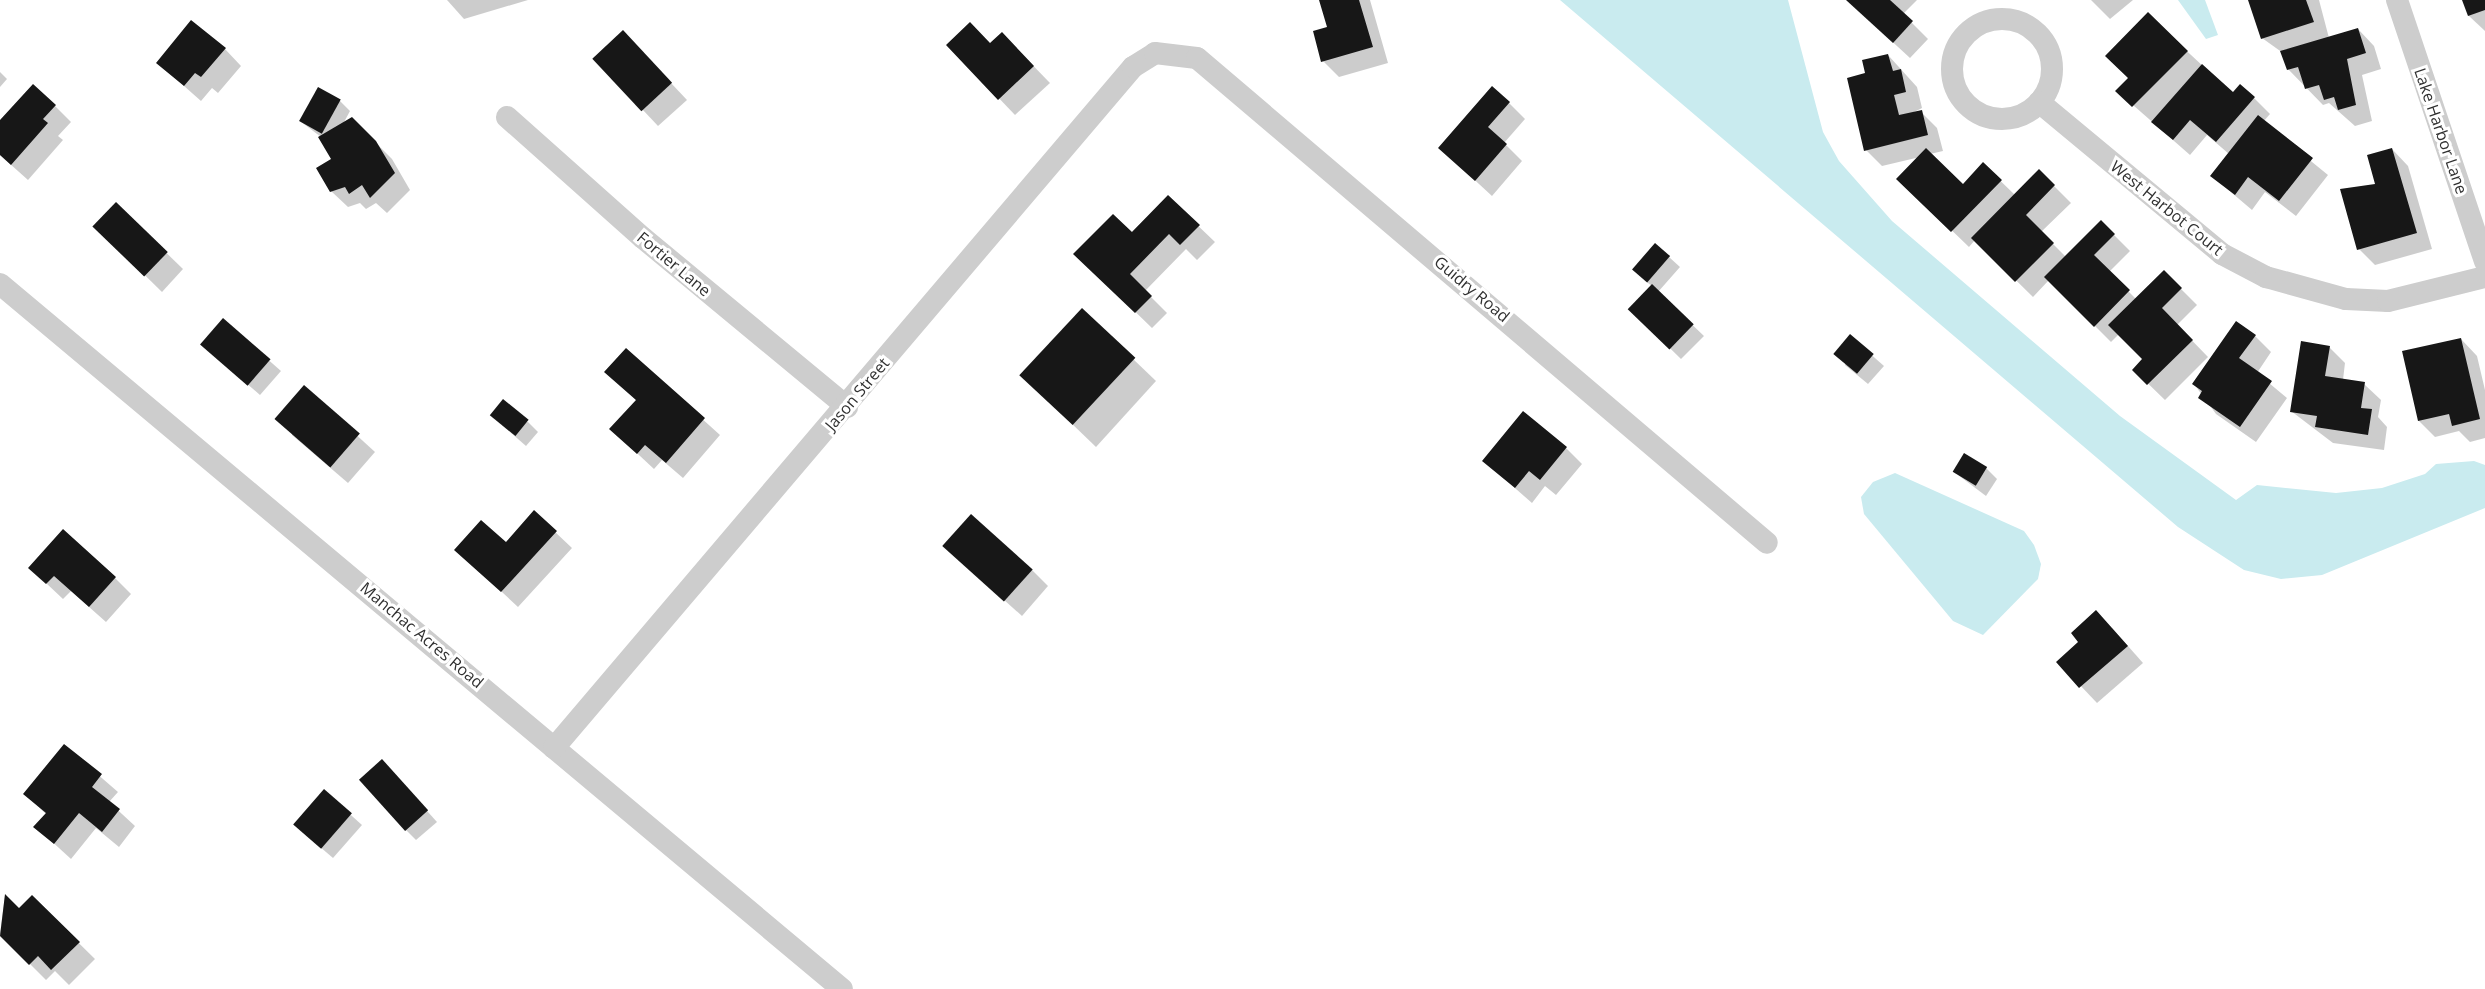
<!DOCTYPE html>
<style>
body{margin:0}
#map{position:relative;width:2485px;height:989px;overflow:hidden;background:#fff;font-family:"Open Sans",sans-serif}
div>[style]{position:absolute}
.water>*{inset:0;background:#c9ebef}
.shadow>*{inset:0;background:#0003}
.building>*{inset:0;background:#171717;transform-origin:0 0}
.minor>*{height:22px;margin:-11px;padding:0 11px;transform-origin:11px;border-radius:11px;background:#cdcdcd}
.minor>.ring{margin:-11px;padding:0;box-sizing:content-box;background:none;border:22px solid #cdcdcd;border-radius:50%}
span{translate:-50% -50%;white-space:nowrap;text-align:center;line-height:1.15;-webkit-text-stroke:6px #fff;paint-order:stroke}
.street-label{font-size:16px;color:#303030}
</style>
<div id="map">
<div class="water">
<i style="clip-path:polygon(1560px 0,1788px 0,1823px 132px,1839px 161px,1892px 221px,2120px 416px,2236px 500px,2257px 485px,2336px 493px,2382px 488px,2425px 474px,2436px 464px,2474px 461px,2485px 465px,2485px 508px,2322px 575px,2281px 579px,2244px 570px,2178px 527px)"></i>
<i style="clip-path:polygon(2178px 0,2205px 0,2218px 35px,2206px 39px)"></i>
<i style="clip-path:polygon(1895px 473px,2024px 531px,2034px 545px,2041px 564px,2038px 579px,1983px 635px,1953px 621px,1864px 514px,1861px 497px,1873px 482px)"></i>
</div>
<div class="shadow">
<i style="clip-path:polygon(447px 0,528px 0,464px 19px)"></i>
<i style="clip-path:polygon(1321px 0,1370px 0,1388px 63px,1339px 77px,1323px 61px,1329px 28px)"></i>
<i style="clip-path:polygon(1847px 0,1917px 0,1903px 14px,1928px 39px,1910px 58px)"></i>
<i style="clip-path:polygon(2091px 0,2133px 0,2110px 19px)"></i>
<i style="clip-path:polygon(2250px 0,2319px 0,2329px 38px,2358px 29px,2374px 46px,2381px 69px,2362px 75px,2372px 121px,2355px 126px,2329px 103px,2323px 105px,2288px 69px,2283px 53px,2262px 38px)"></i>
<i style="clip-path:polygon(2464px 0,2485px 0,2485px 31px,2469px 16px)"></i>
<i style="clip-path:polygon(2148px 15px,2233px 94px,2254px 98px,2270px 114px,2263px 122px,2328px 175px,2296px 216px,2265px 192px,2252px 210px,2212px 176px,2229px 154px,2207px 135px,2190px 155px,2117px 91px,2130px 78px)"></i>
<i style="clip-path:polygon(948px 45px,1018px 50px,1050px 83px,1015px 115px)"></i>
<i style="clip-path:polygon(225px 49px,241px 66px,218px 93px,212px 88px,201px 101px,158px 63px)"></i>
<i style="clip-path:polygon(639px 49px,687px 100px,658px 126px,594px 58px)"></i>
<i style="clip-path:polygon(1888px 55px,1917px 87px,1922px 108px,1910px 114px,1921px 112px,1937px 128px,1943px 151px,1930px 154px,1963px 186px,1983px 164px,2015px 195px,2039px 171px,2071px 203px,2041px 232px,2066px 257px,2101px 222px,2130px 251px,2109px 272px,2137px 300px,2164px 272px,2197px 305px,2177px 325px,2208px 357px,2165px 400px,2134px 370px,2145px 359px,2119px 334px,2111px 342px,2049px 280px,2033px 297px,1975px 240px,1969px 247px,1915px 195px,1920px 157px,1882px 166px,1866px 150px,1867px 74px)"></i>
<i style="clip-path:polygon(0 72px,7px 79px,0 87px)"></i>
<i style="clip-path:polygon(340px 101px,350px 111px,343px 124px,352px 119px,392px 159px,410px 190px,387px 213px,376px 203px,366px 209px,360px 203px,348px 207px,331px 191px,333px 160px,321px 137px,300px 121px)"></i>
<i style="clip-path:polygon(1509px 103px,1525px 119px,1504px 143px,1522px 161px,1492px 196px,1440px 148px)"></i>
<i style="clip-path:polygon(55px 106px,71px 122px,58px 136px,63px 140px,28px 180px,0 155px,0 122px)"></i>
<i style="clip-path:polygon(2392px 149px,2408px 166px,2432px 249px,2375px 265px,2359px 249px)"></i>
<i style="clip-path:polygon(1168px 197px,1215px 242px,1197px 260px,1186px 249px,1145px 291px,1167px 313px,1152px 328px,1092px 270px)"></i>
<i style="clip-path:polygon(116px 204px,183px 269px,162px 292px,111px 242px)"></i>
<i style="clip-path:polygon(1669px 257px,1680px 267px,1658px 292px,1704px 336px,1681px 359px,1630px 309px,1652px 286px,1644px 280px)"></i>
<i style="clip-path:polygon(1082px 310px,1156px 381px,1096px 447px,1042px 395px)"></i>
<i style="clip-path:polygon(223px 320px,281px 371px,260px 395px,218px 359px,221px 332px,217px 327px)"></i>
<i style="clip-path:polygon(1850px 336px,1884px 366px,1868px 384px,1845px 365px)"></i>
<i style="clip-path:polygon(2255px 336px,2271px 352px,2257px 373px,2287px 398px,2256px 442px,2216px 414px,2194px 384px)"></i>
<i style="clip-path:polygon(2461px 339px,2477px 356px,2485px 390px,2485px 438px,2470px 442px,2459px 431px,2435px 437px,2419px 421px)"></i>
<i style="clip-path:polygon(2329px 347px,2345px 363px,2343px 380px,2364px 384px,2381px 400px,2378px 417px,2387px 427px,2384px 450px,2333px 443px,2291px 411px)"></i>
<i style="clip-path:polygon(626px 350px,720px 435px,683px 478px,662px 460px,654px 469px,611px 429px,637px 401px,623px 388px)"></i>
<i style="clip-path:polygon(304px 387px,375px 452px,348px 483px,292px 435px)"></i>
<i style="clip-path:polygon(528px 422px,538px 432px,526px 446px,502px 425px)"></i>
<i style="clip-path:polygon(1566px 448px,1582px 464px,1556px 495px,1545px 486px,1532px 503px,1484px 461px)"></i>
<i style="clip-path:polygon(1986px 468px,1997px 479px,1986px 496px,1954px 472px)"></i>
<i style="clip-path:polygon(534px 512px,572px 548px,518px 607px,471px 563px,506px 544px)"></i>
<i style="clip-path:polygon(944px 546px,1032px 570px,1048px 586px,1022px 616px)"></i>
<i style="clip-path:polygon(30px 568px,115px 578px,131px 594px,106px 622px,71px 591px,63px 599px)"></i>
<i style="clip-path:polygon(2112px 628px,2143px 663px,2097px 703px,2058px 662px,2080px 642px)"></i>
<i style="clip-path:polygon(65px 746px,118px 792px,109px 802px,135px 826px,119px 847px,96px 828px,71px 859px,36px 827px,46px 814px,25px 794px)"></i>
<i style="clip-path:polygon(392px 772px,437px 822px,416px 840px,406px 830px)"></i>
<i style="clip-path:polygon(324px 791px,362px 825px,333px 858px,306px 835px)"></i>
<i style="clip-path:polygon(5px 896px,19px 910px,32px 897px,95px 959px,69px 985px,55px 971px,46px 980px,0 934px)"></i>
</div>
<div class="building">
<i style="clip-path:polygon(1319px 0,1359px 0,1373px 47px,1321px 62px,1313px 31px,1327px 27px)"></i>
<i style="clip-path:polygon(1846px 0,1890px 0,1913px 21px,1893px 43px)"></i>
<i style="clip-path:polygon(2248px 0,2306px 0,2314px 22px,2261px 39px)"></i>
<i style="clip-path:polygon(2462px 0,2485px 0,2485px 10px,2468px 16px)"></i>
<i style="clip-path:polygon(2148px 12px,2188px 51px,2132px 107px,2115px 91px,2128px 78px,2105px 56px)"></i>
<i style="clip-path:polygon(191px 20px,226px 48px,201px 77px,195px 73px,184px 86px,156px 63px)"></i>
<i style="clip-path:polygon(970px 22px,990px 43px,1002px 32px,1034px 66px,998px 100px,946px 45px)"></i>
<i style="clip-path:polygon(2358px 28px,2366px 53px,2347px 59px,2356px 105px,2338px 110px,2334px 97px,2324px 100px,2319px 85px,2305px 89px,2298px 67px,2287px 70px,2280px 51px)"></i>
<i style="left:623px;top:30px;width:72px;height:42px;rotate:47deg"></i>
<i style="clip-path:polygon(1888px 54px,1893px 71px,1901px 69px,1906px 92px,1894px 95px,1899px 115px,1922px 110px,1928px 135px,1864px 151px,1847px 78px,1865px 73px,1862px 60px)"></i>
<i style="clip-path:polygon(2202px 64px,2233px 92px,2240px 84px,2255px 97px,2216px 142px,2190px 120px,2173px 140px,2151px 122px)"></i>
<i style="clip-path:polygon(33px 84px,56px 105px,43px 119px,48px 123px,11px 165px,0 155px,0 120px)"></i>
<i style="clip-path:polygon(1492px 86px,1510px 102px,1488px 127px,1507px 144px,1475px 181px,1438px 148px)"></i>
<i style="left:318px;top:87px;width:26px;height:39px;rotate:29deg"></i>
<i style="clip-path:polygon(2258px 115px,2313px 158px,2279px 201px,2248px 177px,2235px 195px,2210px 176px)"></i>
<i style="clip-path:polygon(352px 117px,376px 141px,395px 173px,370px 198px,362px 185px,349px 194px,345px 187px,330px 192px,316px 168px,331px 159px,318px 137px)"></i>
<i style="clip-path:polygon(1926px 148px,1963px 184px,1983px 162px,2002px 180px,1951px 232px,1896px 179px)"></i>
<i style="clip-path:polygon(2392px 148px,2417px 233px,2357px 250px,2340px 189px,2375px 184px,2367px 155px)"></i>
<i style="clip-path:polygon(2039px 169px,2055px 185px,2026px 215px,2054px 243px,2015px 282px,1971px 238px)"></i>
<i style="clip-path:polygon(1168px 195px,1200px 225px,1180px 245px,1169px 234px,1130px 274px,1152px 296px,1135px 313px,1073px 254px,1113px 214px,1132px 232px)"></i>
<i style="left:116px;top:202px;width:72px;height:34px;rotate:44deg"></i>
<i style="clip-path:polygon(2101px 220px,2115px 234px,2094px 255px,2130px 290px,2094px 327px,2044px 277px)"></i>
<i style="left:1655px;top:243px;width:20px;height:35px;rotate:41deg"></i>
<i style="clip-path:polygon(2164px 270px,2182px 288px,2162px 308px,2193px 340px,2147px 385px,2132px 370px,2142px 359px,2108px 325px)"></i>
<i style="left:1652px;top:284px;width:58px;height:35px;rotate:44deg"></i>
<i style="left:1082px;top:308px;width:73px;height:92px;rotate:43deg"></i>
<i style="left:223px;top:318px;width:63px;height:35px;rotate:41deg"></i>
<i style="clip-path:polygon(2236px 321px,2256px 335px,2239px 358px,2272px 381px,2240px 427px,2198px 398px,2202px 391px,2192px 384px)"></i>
<i style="left:1850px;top:334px;width:31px;height:26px;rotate:40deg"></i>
<i style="clip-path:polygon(2461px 338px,2480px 419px,2452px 426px,2449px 414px,2418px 421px,2402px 351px)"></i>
<i style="clip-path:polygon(2301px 341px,2330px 346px,2325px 376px,2365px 382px,2361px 408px,2372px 409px,2368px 435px,2315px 427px,2317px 416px,2290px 412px)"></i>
<i style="clip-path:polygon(626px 348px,705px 418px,666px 463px,645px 445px,637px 454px,609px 429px,636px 400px,604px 372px)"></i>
<i style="left:304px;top:385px;width:74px;height:45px;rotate:41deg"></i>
<i style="left:503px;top:399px;width:33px;height:21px;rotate:39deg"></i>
<i style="clip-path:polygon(1523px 411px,1567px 447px,1540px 480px,1529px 471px,1515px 488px,1482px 461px)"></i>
<i style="left:1964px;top:453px;width:27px;height:22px;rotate:31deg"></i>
<i style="clip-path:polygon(534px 510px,557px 531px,501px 592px,454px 550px,481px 520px,506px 542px)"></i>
<i style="left:971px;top:514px;width:83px;height:43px;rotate:42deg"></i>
<i style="clip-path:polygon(63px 529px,116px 577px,89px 607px,54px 576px,46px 584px,28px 568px)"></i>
<i style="clip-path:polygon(2096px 610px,2128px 646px,2079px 688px,2056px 662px,2078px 642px,2071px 633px)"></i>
<i style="clip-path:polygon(64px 744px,102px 774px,92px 787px,120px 809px,102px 832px,79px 813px,54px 844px,33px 827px,46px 813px,23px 794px)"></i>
<i style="left:382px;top:759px;width:69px;height:31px;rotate:48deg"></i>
<i style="left:324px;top:789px;width:37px;height:47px;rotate:41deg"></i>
<i style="clip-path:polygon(5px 894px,19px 908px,32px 895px,80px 942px,51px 970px,38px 956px,29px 965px,0 936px)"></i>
</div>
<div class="minor">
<i style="left:2397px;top:0;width:276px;rotate:71.4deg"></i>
<i class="ring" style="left:1952px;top:19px;width:78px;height:78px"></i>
<i style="left:2039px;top:102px;width:238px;rotate:39.7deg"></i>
<i style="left:2222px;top:254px;width:50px;rotate:27.6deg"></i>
<i style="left:2266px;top:277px;width:83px;rotate:15.4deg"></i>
<i style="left:2346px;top:299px;width:42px;rotate:2.7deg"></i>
<i style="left:2388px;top:301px;width:100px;rotate:-13.9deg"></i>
<i style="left:507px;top:117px;width:182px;rotate:41.7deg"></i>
<i style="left:643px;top:238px;width:265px;rotate:39.6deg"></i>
<i style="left:0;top:284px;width:1098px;rotate:39.94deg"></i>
<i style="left:554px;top:748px;width:894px;rotate:-49.63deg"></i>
<i style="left:1133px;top:67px;width:26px;rotate:-32deg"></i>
<i style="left:1155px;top:53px;width:42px;rotate:6.8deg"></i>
<i style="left:1197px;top:58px;width:748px;rotate:40.39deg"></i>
</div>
<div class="street-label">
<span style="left:2441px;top:131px;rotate:71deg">Lake Harbor Lane</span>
<span style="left:2167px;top:208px;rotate:39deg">West Harbot Court</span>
<span style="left:674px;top:264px;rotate:40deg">Fortier Lane</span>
<span style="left:1472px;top:289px;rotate:40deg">Guidry Road</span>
<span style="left:857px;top:394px;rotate:-50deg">Jason Street</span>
<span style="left:422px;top:635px;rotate:40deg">Manchac Acres Road</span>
</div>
</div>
